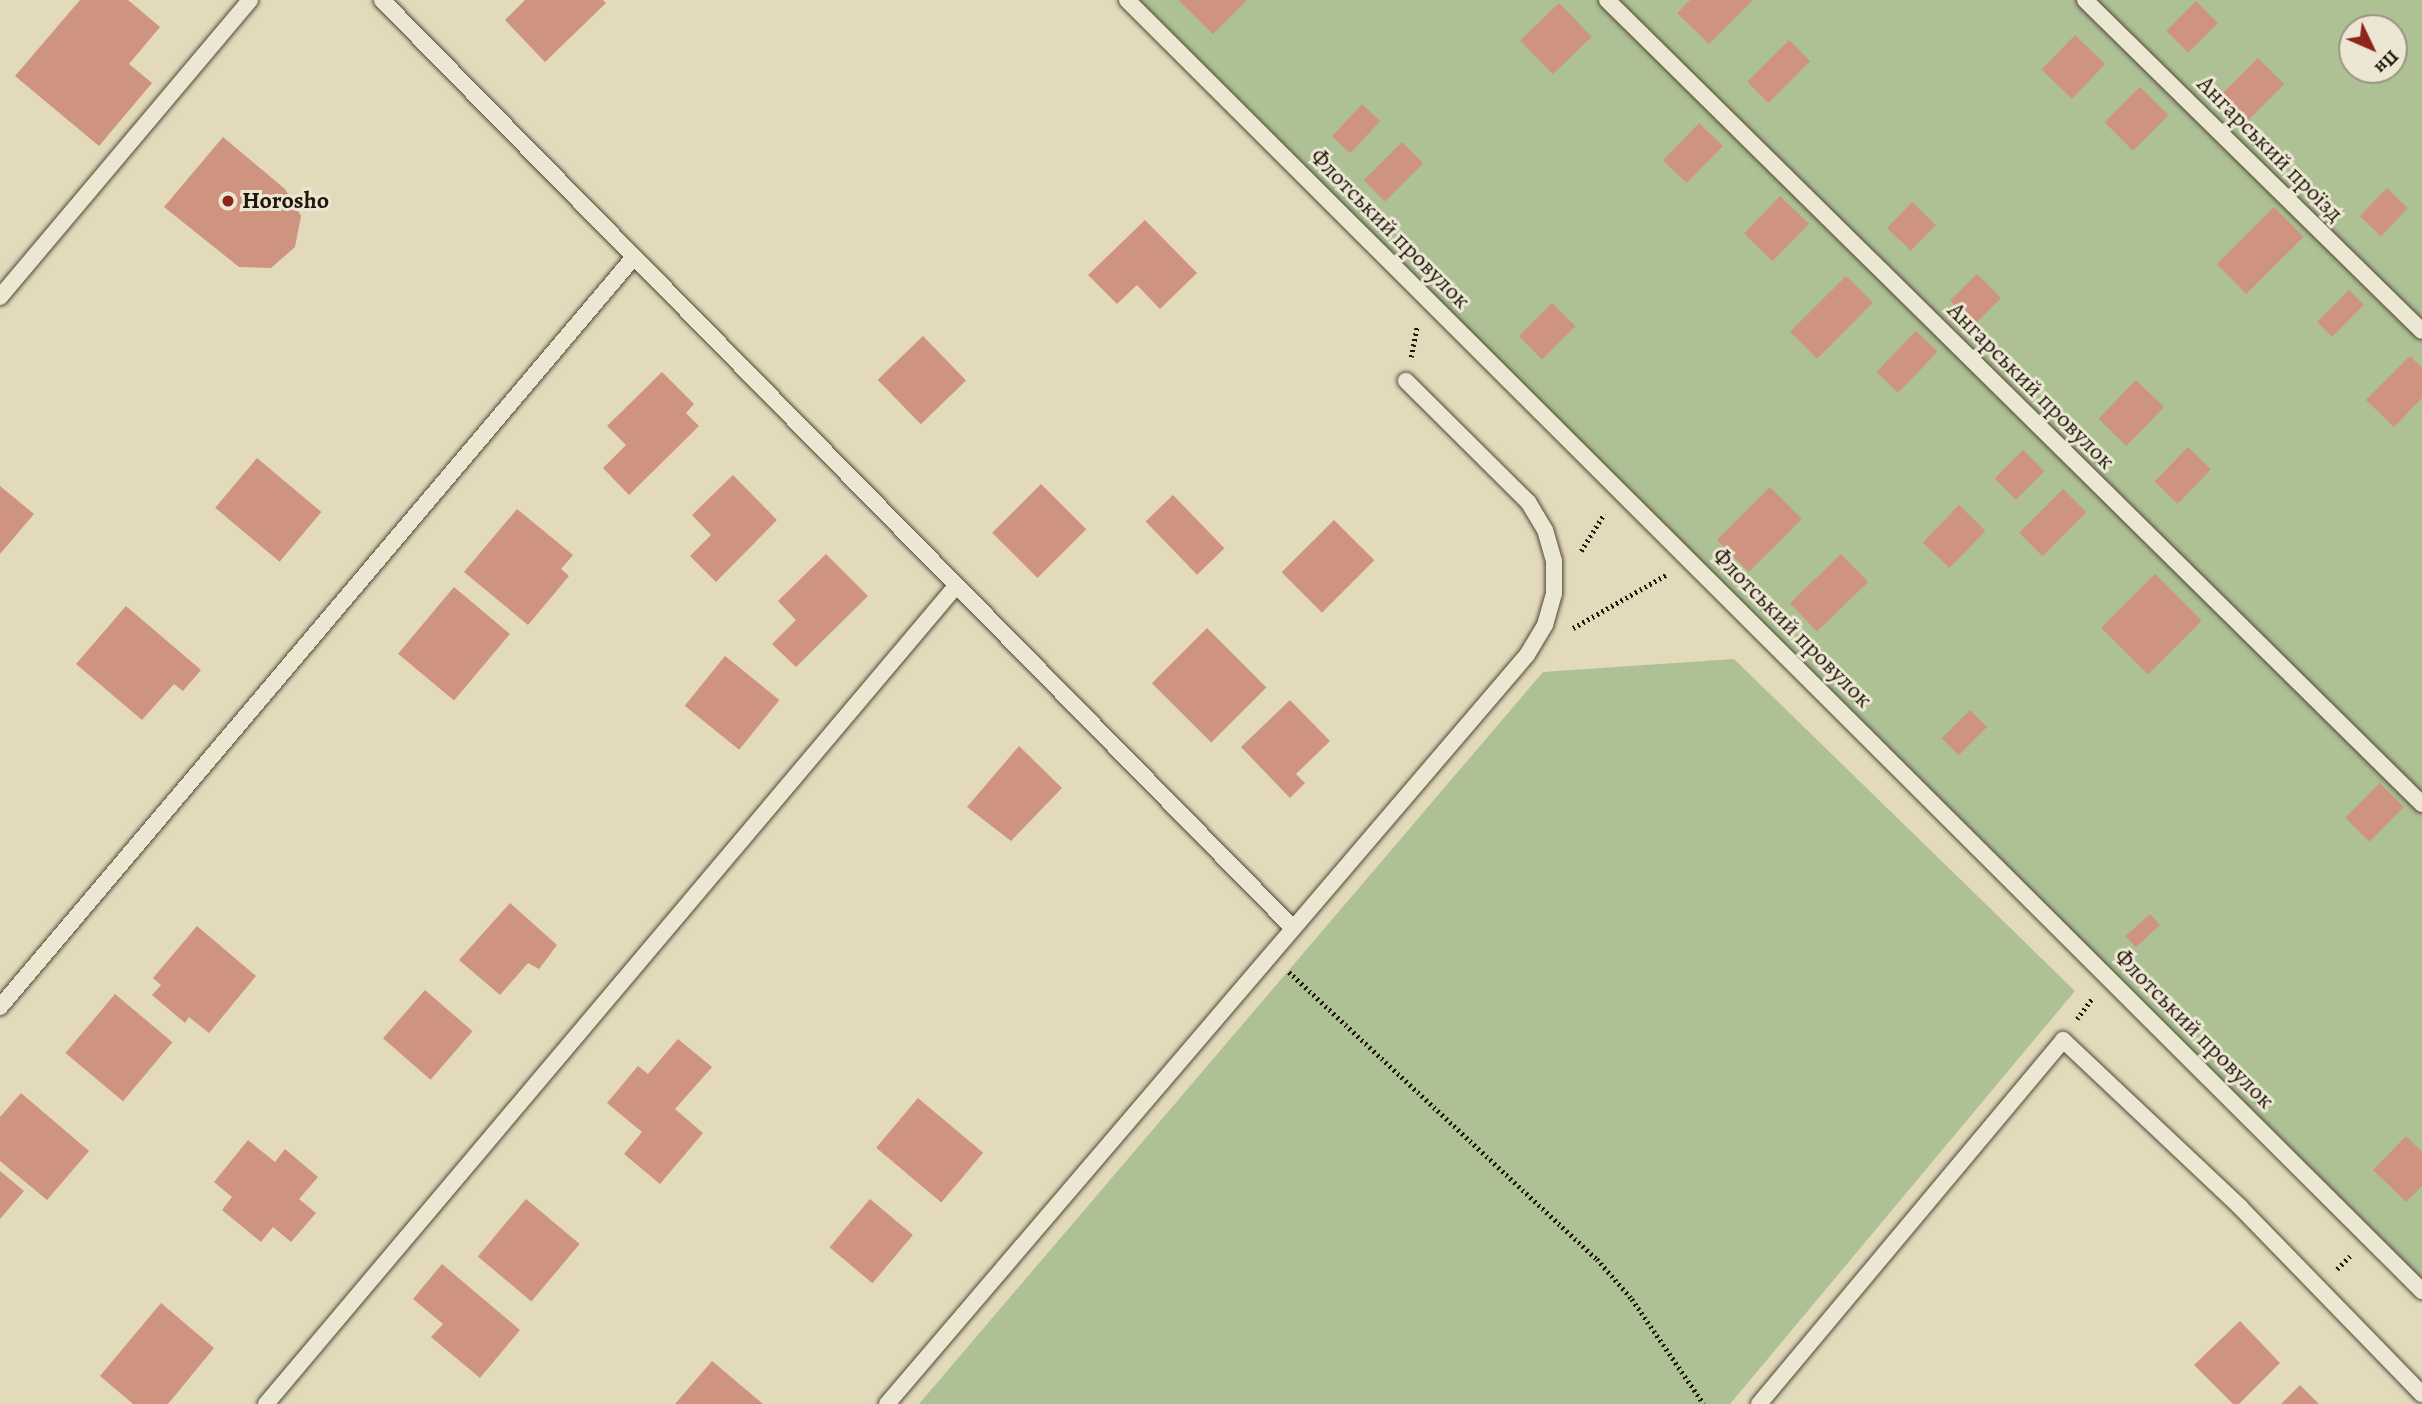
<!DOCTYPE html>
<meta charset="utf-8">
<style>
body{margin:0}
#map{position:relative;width:2422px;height:1404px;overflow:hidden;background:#e2dabb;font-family:Alegreya,serif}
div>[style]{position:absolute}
.green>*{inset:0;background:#adc195}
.building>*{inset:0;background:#cf9480;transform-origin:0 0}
.path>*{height:4.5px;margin-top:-2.25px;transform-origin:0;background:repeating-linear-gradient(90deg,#22160d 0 2px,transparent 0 5.5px)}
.roads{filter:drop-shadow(0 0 2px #524738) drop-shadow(0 0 2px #524738)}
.service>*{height:16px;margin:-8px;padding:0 8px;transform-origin:8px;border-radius:8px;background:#ece7d3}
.dots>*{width:19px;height:19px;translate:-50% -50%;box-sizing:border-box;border:4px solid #ece7d3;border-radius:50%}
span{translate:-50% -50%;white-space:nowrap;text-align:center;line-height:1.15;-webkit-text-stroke:6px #ece7d3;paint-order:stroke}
.street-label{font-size:24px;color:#22160d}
.poi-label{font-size:24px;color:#22160d;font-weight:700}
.left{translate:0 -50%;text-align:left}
.north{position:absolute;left:2338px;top:14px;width:70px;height:70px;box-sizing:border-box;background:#ece7d3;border:2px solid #9b9384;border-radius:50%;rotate:134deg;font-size:19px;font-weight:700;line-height:28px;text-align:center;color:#22160d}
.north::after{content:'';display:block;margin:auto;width:24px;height:32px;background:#8f2418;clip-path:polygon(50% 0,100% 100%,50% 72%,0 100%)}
</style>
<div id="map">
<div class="green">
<i style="clip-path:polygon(evenodd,1127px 0,2422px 0,2422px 1292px,1127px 0,2352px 28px,2394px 28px,2394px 70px,2352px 70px,2352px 28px)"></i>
<i style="clip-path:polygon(1734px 659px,2075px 991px,1730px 1404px,919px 1404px,1543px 672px)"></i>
</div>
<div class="building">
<i style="clip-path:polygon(80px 0,128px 0,160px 27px,129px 64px,152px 83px,99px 146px,15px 76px)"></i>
<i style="clip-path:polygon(525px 0,603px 0,606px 3px,545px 62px,505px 20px)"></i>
<i style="clip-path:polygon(1178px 0,1247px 0,1213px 34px)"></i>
<i style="clip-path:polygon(1690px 0,1753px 0,1709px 44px,1677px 13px)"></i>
<i style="left:2196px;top:1px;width:31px;height:42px;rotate:45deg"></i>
<i style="left:1559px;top:3px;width:47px;height:54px;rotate:46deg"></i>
<i style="left:2075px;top:35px;width:42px;height:48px;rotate:44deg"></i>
<i style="left:1789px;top:40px;width:30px;height:59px;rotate:45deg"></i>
<i style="left:2258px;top:58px;width:37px;height:51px;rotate:45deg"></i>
<i style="left:2140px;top:87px;width:40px;height:50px;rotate:45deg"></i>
<i style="left:1362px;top:104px;width:25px;height:44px;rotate:43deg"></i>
<i style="left:1699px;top:123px;width:33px;height:52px;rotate:44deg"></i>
<i style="clip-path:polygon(223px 137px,285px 189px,301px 216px,295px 247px,271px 268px,239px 267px,164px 207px)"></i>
<i style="left:1402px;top:142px;width:30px;height:54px;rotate:45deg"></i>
<i style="left:2387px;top:188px;width:29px;height:39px;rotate:44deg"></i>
<i style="left:1780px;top:196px;width:40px;height:52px;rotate:44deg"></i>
<i style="left:1912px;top:202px;width:33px;height:36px;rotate:44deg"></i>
<i style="left:2274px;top:207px;width:42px;height:81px;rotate:45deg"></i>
<i style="clip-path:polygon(1145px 220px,1197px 273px,1160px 309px,1137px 285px,1117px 304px,1088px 275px)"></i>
<i style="left:1977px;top:274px;width:34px;height:38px;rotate:45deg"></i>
<i style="left:1846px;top:276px;width:38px;height:79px;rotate:45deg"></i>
<i style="left:2349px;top:290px;width:21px;height:45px;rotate:45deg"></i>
<i style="left:1552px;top:303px;width:33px;height:47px;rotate:45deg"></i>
<i style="left:1916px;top:331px;width:30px;height:57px;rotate:44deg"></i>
<i style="left:923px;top:336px;width:62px;height:63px;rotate:46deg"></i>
<i style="clip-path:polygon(2410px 356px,2422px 368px,2422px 398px,2394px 427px,2366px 400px)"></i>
<i style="clip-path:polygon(662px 372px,694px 404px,686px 413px,699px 426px,629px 495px,603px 468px,626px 445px,607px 426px)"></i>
<i style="left:2136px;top:380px;width:39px;height:54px;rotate:44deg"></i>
<i style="left:2188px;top:447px;width:32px;height:48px;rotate:44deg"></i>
<i style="left:2023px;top:450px;width:30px;height:40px;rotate:45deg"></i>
<i style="left:257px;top:458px;width:84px;height:65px;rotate:40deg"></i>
<i style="clip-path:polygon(733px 475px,777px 520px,716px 582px,690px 556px,711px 535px,692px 515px)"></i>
<i style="left:1041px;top:484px;width:64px;height:69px;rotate:45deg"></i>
<i style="clip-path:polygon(0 486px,34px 514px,0 554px)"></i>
<i style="left:1770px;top:487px;width:45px;height:75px;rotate:45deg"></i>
<i style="left:2063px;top:489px;width:33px;height:62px;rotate:45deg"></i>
<i style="left:1173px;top:495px;width:74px;height:38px;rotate:46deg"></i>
<i style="left:1959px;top:505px;width:37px;height:52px;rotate:44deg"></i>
<i style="clip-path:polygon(517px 509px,573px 555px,561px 569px,569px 576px,528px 625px,464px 572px)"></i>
<i style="left:1334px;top:520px;width:57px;height:74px;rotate:45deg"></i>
<i style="clip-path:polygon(826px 554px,868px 596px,796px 667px,772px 644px,796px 620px,778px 601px)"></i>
<i style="left:1841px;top:554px;width:39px;height:71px;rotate:46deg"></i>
<i style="left:2155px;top:574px;width:66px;height:76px;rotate:45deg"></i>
<i style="left:454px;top:587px;width:73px;height:87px;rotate:40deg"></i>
<i style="clip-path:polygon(126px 606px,201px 670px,183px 691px,174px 684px,142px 720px,76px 664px)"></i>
<i style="left:1207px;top:628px;width:84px;height:78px;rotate:45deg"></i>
<i style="left:725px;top:656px;width:70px;height:64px;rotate:39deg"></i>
<i style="clip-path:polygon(1290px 700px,1330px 741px,1296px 774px,1305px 783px,1290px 798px,1241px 747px)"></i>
<i style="left:1970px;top:710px;width:24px;height:40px;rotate:45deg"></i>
<i style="clip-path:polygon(1019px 746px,1062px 788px,1011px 841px,967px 807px)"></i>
<i style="left:2380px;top:783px;width:34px;height:49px;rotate:45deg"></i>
<i style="clip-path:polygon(510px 903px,557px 945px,539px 969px,528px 963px,500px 995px,459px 960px)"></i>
<i style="left:2150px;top:914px;width:15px;height:33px;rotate:48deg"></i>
<i style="clip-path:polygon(197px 926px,256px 976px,209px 1033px,189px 1017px,185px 1023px,152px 995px,161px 985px,153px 978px)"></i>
<i style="left:425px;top:990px;width:63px;height:64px;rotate:41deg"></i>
<i style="left:115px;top:994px;width:75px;height:77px;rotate:40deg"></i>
<i style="clip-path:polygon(678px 1039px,712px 1067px,675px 1109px,703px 1133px,660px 1184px,624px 1154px,642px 1132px,607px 1103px,638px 1066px,648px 1074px)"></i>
<i style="clip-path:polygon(21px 1093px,89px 1151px,47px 1200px,0 1161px,0 1117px)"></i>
<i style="left:918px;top:1098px;width:85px;height:65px;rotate:40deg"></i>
<i style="clip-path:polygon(2406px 1136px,2422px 1152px,2422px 1186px,2406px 1202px,2373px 1170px)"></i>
<i style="clip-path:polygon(248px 1140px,275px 1162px,285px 1149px,318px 1177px,299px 1199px,316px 1213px,291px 1242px,273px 1227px,261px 1242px,222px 1210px,232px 1197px,214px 1182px)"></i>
<i style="clip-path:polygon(0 1171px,24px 1191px,0 1219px)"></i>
<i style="left:526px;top:1199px;width:70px;height:75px;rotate:40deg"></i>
<i style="left:870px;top:1199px;width:56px;height:63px;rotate:40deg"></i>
<i style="clip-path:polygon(442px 1264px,520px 1330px,480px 1378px,431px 1337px,443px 1324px,413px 1299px)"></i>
<i style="clip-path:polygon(161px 1303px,214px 1348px,168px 1404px,133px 1404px,100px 1376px)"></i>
<i style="clip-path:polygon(2240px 1321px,2280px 1363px,2239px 1404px,2233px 1404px,2194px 1365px)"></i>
<i style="clip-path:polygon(712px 1361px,763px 1404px,675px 1404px)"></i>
<i style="clip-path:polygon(2300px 1385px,2319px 1404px,2281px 1404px)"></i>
</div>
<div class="path">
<i style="left:1411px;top:357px;width:31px;rotate:-79deg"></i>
<i style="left:1581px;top:551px;width:44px;rotate:-58.1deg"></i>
<i style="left:1573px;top:628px;width:107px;rotate:-29.7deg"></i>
<i style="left:1289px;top:972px;width:421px;rotate:43deg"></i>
<i style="left:1597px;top:1259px;width:53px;rotate:48.8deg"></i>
<i style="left:1632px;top:1299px;width:127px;rotate:55.6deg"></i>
<i style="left:2077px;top:1019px;width:26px;rotate:-54deg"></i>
<i style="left:2337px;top:1269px;width:20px;rotate:-45deg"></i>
</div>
<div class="roads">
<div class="service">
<i style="left:382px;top:0;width:1300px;rotate:45.53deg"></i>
<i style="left:1127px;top:0;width:1829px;rotate:44.91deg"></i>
<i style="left:1607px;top:0;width:1145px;rotate:44.61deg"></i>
<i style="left:2085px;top:0;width:472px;rotate:44.5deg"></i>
<i style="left:0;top:297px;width:388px;rotate:-49.9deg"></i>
<i style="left:0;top:1007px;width:982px;rotate:-49.79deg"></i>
<i style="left:266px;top:1404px;width:1070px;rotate:-49.85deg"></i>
<i style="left:887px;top:1404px;width:985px;rotate:-49.49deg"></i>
<i style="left:1527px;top:655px;width:35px;rotate:-59deg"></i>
<i style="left:1545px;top:625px;width:33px;rotate:-74deg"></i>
<i style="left:1554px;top:593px;width:32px;rotate:-90deg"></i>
<i style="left:1554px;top:561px;width:32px;rotate:-106deg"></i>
<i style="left:1545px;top:530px;width:33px;rotate:-121deg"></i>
<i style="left:1528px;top:502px;width:172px;rotate:-135.2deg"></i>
<i style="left:1759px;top:1404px;width:474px;rotate:-50.1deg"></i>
<i style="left:2063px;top:1040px;width:243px;rotate:43.3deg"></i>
<i style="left:2240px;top:1207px;width:261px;rotate:45.8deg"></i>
</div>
</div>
<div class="dots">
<i style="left:228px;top:201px;background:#8f2418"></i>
</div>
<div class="street-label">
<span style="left:2270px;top:149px;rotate:45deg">Ангарський проїзд</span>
<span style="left:1390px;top:229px;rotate:45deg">Флотський провулок</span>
<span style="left:2031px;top:386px;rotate:45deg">Ангарський провулок</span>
<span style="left:1792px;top:628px;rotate:45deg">Флотський провулок</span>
<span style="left:2194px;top:1029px;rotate:45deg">Флотський провулок</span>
</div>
<div class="poi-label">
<span class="left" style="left:242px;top:201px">Horosho</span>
</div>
<div class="north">Пн</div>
</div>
